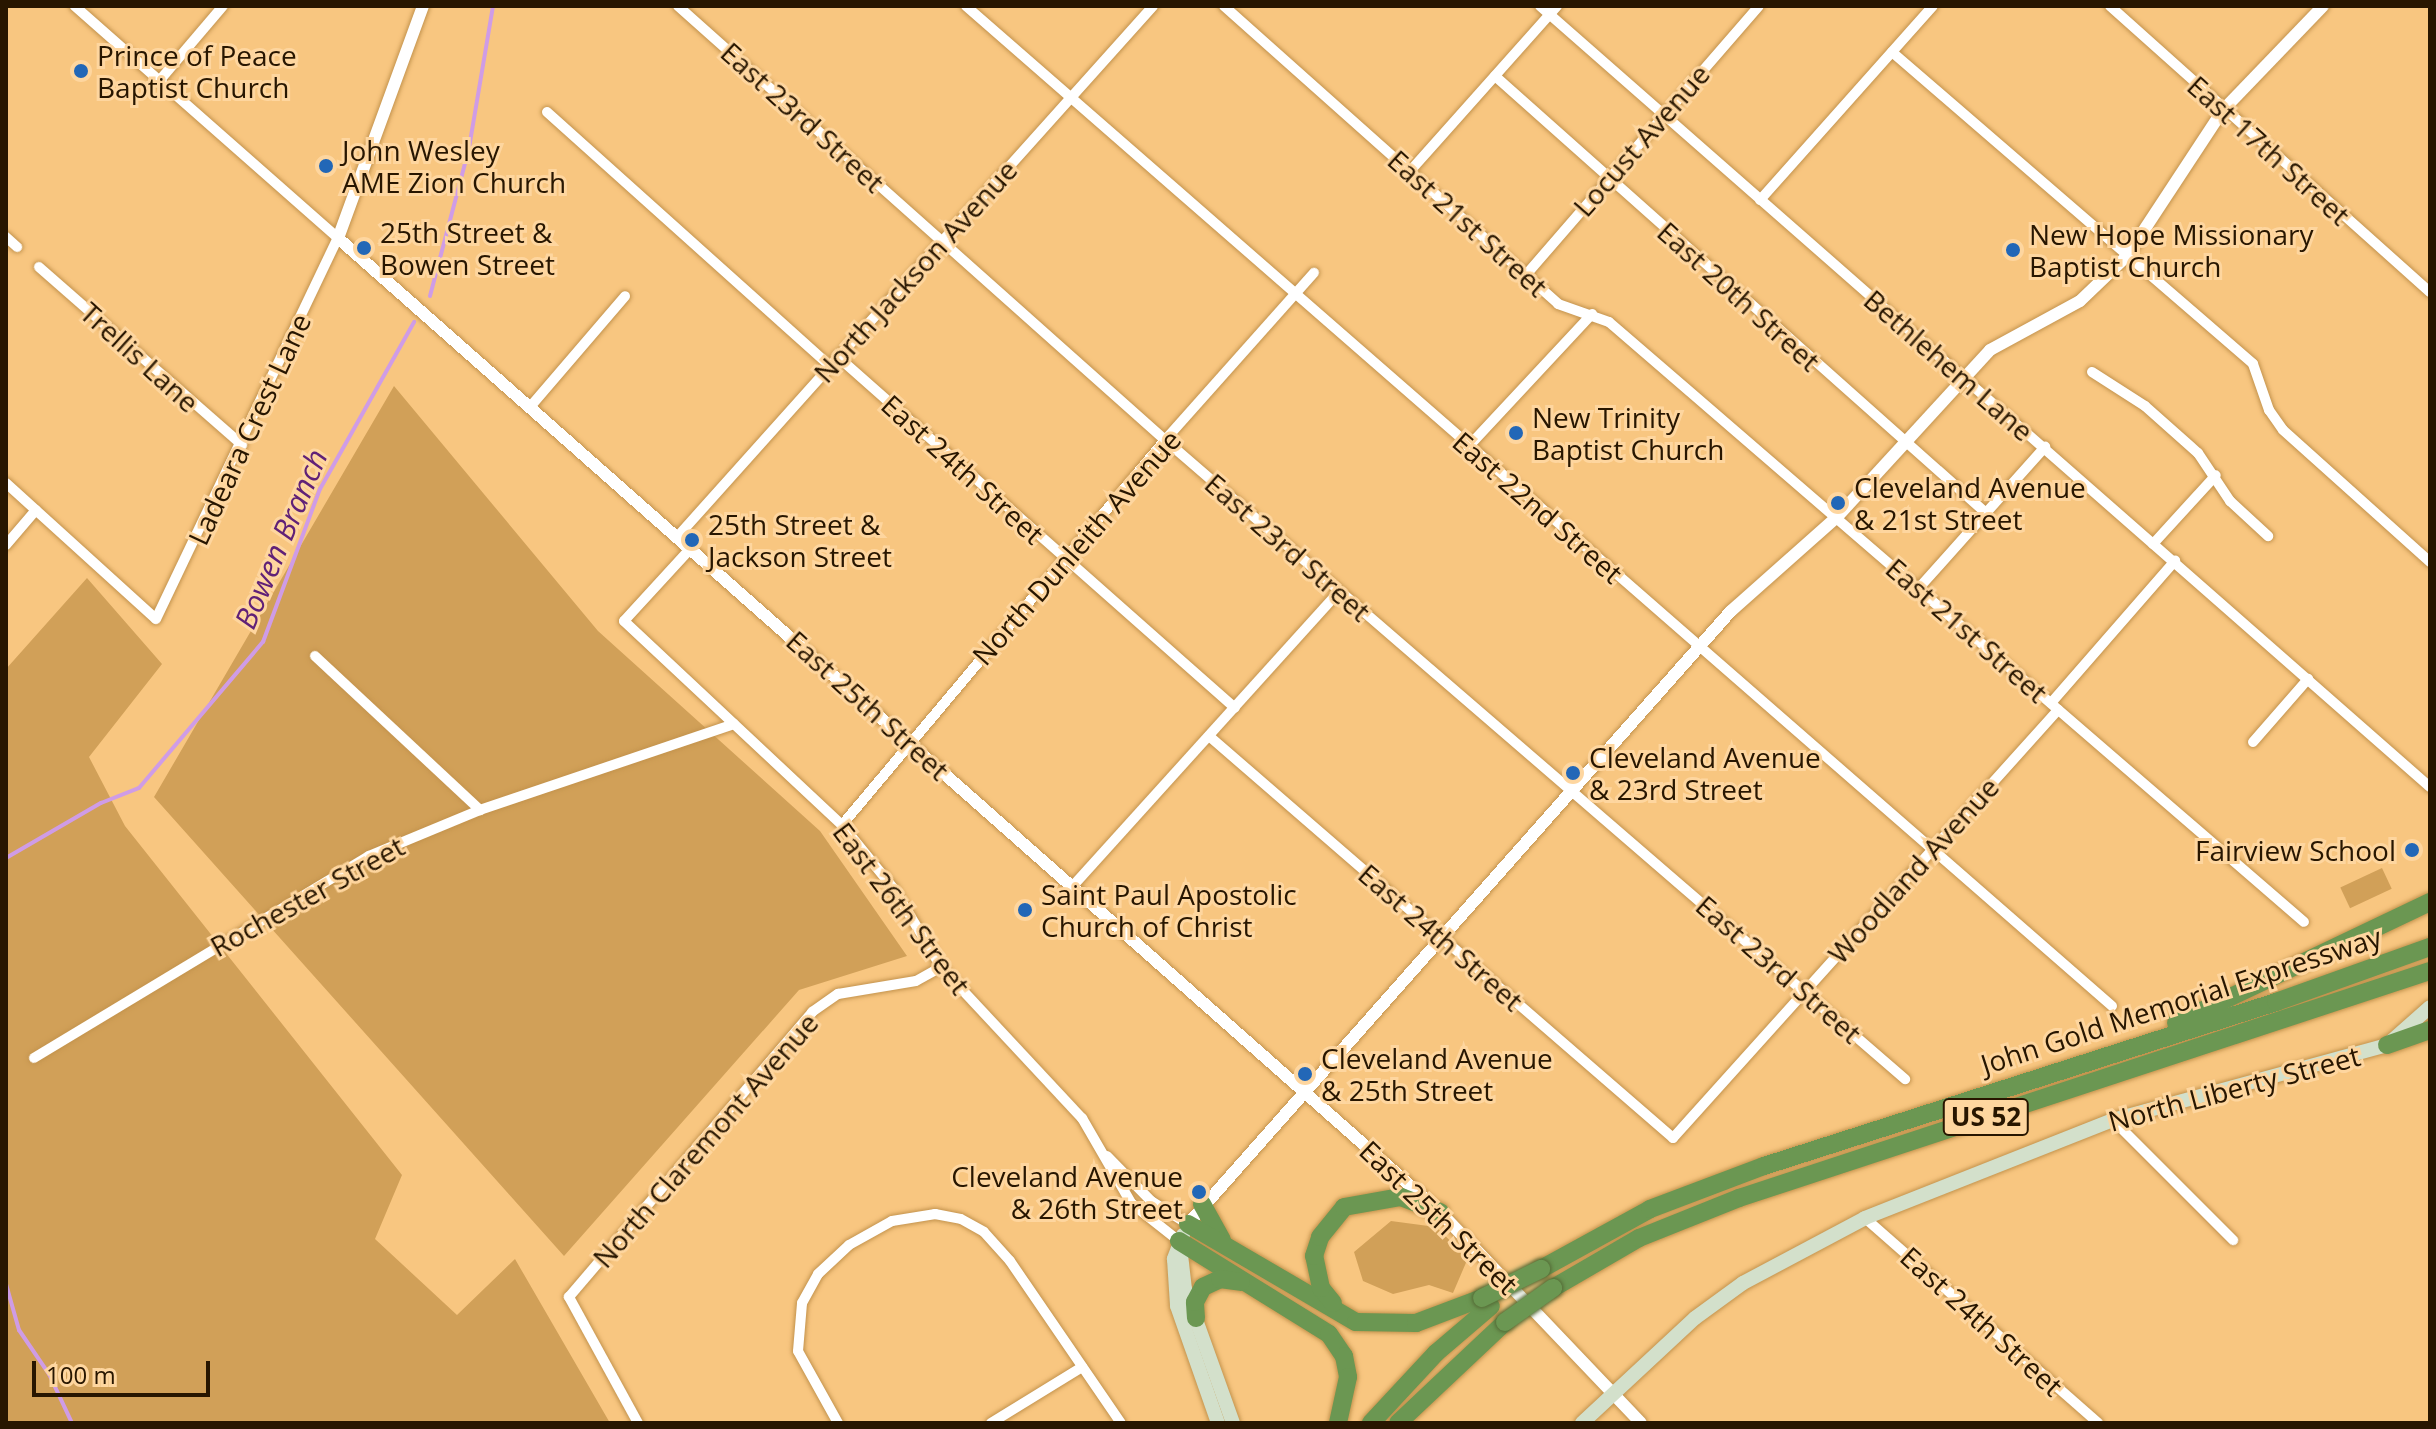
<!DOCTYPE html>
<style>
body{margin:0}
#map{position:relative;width:2436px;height:1429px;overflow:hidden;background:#f8c680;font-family:"Open Sans",sans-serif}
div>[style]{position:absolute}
.green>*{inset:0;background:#d1a058;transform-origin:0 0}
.stream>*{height:4px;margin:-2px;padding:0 2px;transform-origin:2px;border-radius:2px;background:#cf9ce6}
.roads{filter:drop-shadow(0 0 2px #c3934d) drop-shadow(0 0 2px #c3934d)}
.minor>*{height:10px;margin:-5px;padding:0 5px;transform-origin:5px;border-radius:5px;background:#fff}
.tertiary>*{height:12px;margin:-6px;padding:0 6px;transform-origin:6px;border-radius:6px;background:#fff}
.secondary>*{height:14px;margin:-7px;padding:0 7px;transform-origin:7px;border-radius:7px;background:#d3e0cb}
.motorway>*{height:18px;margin:-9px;padding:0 9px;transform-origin:9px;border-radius:9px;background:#6b9752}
.bridges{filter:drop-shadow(0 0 2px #546a35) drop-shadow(0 0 2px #546a35)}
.motorway-bridge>*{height:18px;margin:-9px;padding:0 9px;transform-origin:9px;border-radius:9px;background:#6b9752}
.dots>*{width:22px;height:22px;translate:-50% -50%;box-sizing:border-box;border:4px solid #fed69f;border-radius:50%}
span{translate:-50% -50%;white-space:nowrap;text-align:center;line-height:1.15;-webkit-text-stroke:6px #fed69f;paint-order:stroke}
.shield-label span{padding:2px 6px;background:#fed69f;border:2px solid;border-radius:6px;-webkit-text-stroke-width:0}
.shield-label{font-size:26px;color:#281600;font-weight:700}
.poi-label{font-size:28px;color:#281600}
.left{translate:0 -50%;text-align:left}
.right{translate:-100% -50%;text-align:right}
.street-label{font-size:28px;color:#281600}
.water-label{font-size:30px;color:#602177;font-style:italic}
.frame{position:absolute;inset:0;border:8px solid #281600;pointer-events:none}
.scale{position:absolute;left:32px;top:1361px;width:178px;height:36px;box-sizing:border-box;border:4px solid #281600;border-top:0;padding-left:10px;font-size:24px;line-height:28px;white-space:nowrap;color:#281600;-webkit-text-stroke:6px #fed69f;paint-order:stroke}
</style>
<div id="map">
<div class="green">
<i style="clip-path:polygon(394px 386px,598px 631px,820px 831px,907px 956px,799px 990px,564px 1256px,154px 797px)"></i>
<i style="clip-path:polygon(87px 578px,162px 664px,89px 757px,125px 826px,402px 1175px,375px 1239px,457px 1315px,515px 1259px,610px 1423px,6px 1423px,6px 669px)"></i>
<i style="left:2382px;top:868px;width:23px;height:46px;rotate:65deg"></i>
<i style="clip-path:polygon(1391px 1221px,1436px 1227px,1468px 1258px,1453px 1293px,1429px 1285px,1393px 1294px,1363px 1281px,1354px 1252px)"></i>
</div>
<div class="stream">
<i style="left:430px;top:296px;width:153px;rotate:-75.2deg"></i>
<i style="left:469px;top:148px;width:144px;rotate:-80.4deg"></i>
<i style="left:6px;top:858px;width:110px;rotate:-30.1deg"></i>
<i style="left:101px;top:803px;width:41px;rotate:-21.5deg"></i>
<i style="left:139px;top:788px;width:192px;rotate:-49.7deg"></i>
<i style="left:263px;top:642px;width:163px;rotate:-69.6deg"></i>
<i style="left:320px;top:489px;width:192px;rotate:-60.6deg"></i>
<i style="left:6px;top:1284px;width:48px;rotate:74.2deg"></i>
<i style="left:19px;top:1330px;width:53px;rotate:55.7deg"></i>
<i style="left:49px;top:1374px;width:54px;rotate:64.9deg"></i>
</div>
<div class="roads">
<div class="minor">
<i style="left:678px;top:6px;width:652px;rotate:41.71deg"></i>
<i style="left:1165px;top:440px;width:978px;rotate:40.81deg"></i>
<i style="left:966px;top:6px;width:1521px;rotate:41.11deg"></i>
<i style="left:1224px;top:6px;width:448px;rotate:41.7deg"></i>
<i style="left:1558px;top:304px;width:54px;rotate:19.4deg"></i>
<i style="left:1609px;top:322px;width:918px;rotate:40.8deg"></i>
<i style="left:1540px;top:6px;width:1184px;rotate:41.27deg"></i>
<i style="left:2110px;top:6px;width:429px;rotate:41.8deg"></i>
<i style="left:1892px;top:52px;width:477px;rotate:40.8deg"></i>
<i style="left:2253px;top:364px;width:49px;rotate:70.8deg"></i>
<i style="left:2269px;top:410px;width:24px;rotate:55deg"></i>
<i style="left:2283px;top:430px;width:198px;rotate:41.9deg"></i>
<i style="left:1495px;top:76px;width:657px;rotate:41.67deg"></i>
<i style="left:160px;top:80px;width:97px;rotate:-49.6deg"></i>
<i style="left:547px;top:112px;width:379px;rotate:41.9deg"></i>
<i style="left:1411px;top:170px;width:220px;rotate:-48.3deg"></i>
<i style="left:1760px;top:200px;width:260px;rotate:-48.3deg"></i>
<i style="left:6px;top:237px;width:15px;rotate:42deg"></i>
<i style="left:39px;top:267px;width:270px;rotate:41.2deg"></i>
<i style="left:1525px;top:276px;width:357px;rotate:-49.1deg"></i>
<i style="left:837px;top:356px;width:531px;rotate:41.49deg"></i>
<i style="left:2092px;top:372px;width:63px;rotate:32.7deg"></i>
<i style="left:2145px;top:406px;width:71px;rotate:41.6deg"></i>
<i style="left:2198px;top:453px;width:58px;rotate:56.3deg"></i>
<i style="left:2230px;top:501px;width:52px;rotate:42.6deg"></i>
<i style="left:530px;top:407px;width:146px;rotate:-49.4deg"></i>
<i style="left:1468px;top:447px;width:182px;rotate:-47deg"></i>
<i style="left:6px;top:483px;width:202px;rotate:42.2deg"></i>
<i style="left:156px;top:619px;width:422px;rotate:-64.5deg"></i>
<i style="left:338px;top:238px;width:351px;rotate:-138.6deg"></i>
<i style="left:678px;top:536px;width:712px;rotate:-48.13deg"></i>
<i style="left:2153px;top:544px;width:93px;rotate:-47.6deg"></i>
<i style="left:6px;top:545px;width:46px;rotate:-49.4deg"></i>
<i style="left:691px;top:548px;width:99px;rotate:132.5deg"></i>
<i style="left:624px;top:621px;width:299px;rotate:43.1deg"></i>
<i style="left:842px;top:825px;width:82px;rotate:50.9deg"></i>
<i style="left:894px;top:889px;width:91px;rotate:58.9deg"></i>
<i style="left:941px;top:967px;width:207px;rotate:47deg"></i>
<i style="left:1082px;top:1118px;width:98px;rotate:60deg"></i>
<i style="left:1131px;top:1203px;width:61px;rotate:38.4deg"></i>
<i style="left:1918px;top:589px;width:191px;rotate:-48.2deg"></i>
<i style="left:315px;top:656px;width:226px;rotate:43deg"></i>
<i style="left:2051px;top:703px;width:189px;rotate:-48.9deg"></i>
<i style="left:1209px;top:736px;width:614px;rotate:40.9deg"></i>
<i style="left:1673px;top:1138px;width:576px;rotate:-48.03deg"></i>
<i style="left:2253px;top:742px;width:84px;rotate:-48.9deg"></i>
<i style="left:842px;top:825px;width:503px;rotate:-50deg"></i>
<i style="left:1165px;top:440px;width:224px;rotate:-48.3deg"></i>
<i style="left:1072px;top:887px;width:399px;rotate:-47.9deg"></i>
<i style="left:34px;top:1058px;width:391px;rotate:-31.1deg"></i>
<i style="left:369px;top:856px;width:120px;rotate:-22.5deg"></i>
<i style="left:480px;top:810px;width:268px;rotate:-18.7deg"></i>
<i style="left:2113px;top:1120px;width:170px;rotate:45deg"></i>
<i style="left:1107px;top:1156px;width:63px;rotate:45.6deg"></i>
<i style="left:1151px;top:1201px;width:44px;rotate:31.9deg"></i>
<i style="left:1865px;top:1218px;width:310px;rotate:41.3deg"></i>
<i style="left:638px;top:1423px;width:144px;rotate:-118.7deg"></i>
<i style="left:569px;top:1297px;width:375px;rotate:-49.5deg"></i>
<i style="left:812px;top:1012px;width:32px;rotate:-35deg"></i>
<i style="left:838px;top:994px;width:79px;rotate:-9.5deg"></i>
<i style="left:916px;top:981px;width:29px;rotate:-29deg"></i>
<i style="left:838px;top:1423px;width:82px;rotate:-119.1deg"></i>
<i style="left:798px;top:1351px;width:48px;rotate:-85.2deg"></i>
<i style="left:802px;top:1303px;width:33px;rotate:-61deg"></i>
<i style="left:818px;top:1274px;width:42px;rotate:-43.1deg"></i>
<i style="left:849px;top:1245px;width:49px;rotate:-29.2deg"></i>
<i style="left:892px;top:1221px;width:44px;rotate:-9.2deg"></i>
<i style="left:935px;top:1214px;width:26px;rotate:11deg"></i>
<i style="left:961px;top:1219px;width:26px;rotate:29deg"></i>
<i style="left:984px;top:1232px;width:39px;rotate:48deg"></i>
<i style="left:1010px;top:1261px;width:196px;rotate:55.6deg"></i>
<i style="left:991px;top:1423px;width:107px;rotate:-31.6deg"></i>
</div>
<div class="tertiary">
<i style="left:423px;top:6px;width:247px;rotate:110.1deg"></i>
<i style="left:338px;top:238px;width:1471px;rotate:41.47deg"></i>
<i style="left:1440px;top:1212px;width:291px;rotate:46.4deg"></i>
<i style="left:1188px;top:1224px;width:819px;rotate:-48.47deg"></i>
<i style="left:1731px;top:611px;width:142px;rotate:-41.6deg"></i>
<i style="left:1837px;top:517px;width:226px;rotate:-47.5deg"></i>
<i style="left:1990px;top:350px;width:102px;rotate:-28.6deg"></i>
<i style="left:2080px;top:301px;width:65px;rotate:-43.8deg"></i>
<i style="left:2127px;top:256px;width:175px;rotate:-56.7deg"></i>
<i style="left:2223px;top:110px;width:144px;rotate:-46.1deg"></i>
</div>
<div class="secondary">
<i style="left:1183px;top:1235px;width:26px;rotate:111deg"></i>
<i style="left:1174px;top:1259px;width:47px;rotate:86.3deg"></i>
<i style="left:1177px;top:1306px;width:124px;rotate:70.7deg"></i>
<i style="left:1180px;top:1246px;width:43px;rotate:83.4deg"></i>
<i style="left:1185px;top:1289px;width:142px;rotate:70.3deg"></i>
<i style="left:1582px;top:1423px;width:154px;rotate:-42.9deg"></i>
<i style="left:1695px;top:1318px;width:59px;rotate:-36.1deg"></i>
<i style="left:1743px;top:1283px;width:138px;rotate:-28deg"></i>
<i style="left:1865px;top:1218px;width:267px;rotate:-21.6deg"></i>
<i style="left:2113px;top:1120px;width:284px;rotate:-15.3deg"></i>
<i style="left:2387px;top:1045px;width:57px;rotate:-41.5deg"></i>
</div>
<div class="motorway">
<i style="left:2176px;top:1023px;width:281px;rotate:-25.5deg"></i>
<i style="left:2387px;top:1045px;width:46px;rotate:-19.2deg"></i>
<i style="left:1202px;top:1204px;width:41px;rotate:60.9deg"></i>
<i style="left:1188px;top:1224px;width:194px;rotate:30.3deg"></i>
<i style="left:1356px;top:1322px;width:60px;rotate:1deg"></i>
<i style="left:1416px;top:1323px;width:71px;rotate:-20.7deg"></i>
<i style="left:1179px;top:1241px;width:176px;rotate:31.8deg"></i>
<i style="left:1329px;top:1334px;width:27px;rotate:56deg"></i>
<i style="left:1344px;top:1356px;width:21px;rotate:79deg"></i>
<i style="left:1348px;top:1377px;width:47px;rotate:102.3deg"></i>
<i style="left:1541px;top:1269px;width:124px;rotate:-28.8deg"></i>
<i style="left:1650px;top:1209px;width:122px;rotate:-20.7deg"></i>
<i style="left:1764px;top:1166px;width:538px;rotate:-17.76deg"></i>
<i style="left:2276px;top:1002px;width:164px;rotate:-19.7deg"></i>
<i style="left:1553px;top:1288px;width:99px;rotate:-30.2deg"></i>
<i style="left:1639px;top:1238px;width:108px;rotate:-21.8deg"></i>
<i style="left:1739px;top:1198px;width:727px;rotate:-18.19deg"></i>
<i style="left:1333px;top:1303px;width:19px;rotate:-129deg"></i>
<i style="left:1321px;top:1288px;width:33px;rotate:-102deg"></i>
<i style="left:1314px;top:1256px;width:20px;rotate:-72deg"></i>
<i style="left:1320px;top:1237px;width:38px;rotate:-51deg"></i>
<i style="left:1344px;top:1207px;width:58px;rotate:-10deg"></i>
<i style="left:1401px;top:1197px;width:42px;rotate:21deg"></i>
<i style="left:1196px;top:1318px;width:16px;rotate:-94deg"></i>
<i style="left:1195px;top:1302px;width:17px;rotate:-62deg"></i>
<i style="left:1203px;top:1287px;width:19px;rotate:-25deg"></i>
<i style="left:1220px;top:1279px;width:21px;rotate:8deg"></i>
<i style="left:1371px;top:1423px;width:96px;rotate:-47.1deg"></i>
<i style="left:1436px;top:1353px;width:72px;rotate:-40.5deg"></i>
<i style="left:1398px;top:1423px;width:147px;rotate:-43.3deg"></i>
</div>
</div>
<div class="bridges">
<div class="motorway-bridge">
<i style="left:1482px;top:1298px;width:66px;rotate:-26.2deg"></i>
<i style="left:1505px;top:1322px;width:59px;rotate:-35.3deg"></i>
</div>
</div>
<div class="dots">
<i style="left:81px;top:71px;background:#2267b7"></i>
<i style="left:326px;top:166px;background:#2267b7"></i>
<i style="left:364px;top:248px;background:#2267b7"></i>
<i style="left:2013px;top:250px;background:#2267b7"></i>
<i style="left:1516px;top:433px;background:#2267b7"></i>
<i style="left:1838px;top:503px;background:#2267b7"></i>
<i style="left:692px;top:540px;background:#2267b7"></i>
<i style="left:1573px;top:773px;background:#2267b7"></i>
<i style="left:2412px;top:850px;background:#2267b7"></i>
<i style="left:1025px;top:910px;background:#2267b7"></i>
<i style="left:1305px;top:1074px;background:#2267b7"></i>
<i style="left:1199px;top:1192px;background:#2267b7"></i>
</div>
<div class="shield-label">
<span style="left:1986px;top:1117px">US 52</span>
</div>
<div class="poi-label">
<span class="left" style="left:97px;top:71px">Prince of Peace<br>Baptist Church</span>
<span class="left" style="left:342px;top:166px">John Wesley<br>AME Zion Church</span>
<span class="left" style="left:380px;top:248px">25th Street &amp;<br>Bowen Street</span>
<span class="left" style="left:2029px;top:250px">New Hope Missionary<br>Baptist Church</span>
<span class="left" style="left:1532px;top:433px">New Trinity<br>Baptist Church</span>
<span class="left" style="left:1854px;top:503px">Cleveland Avenue<br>&amp; 21st Street</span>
<span class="left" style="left:708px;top:540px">25th Street &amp;<br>Jackson Street</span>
<span class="left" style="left:1589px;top:773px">Cleveland Avenue<br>&amp; 23rd Street</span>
<span class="right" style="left:2396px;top:850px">Fairview School</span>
<span class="left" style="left:1041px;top:910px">Saint Paul Apostolic<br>Church of Christ</span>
<span class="left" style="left:1321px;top:1074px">Cleveland Avenue<br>&amp; 25th Street</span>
<span class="right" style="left:1183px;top:1192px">Cleveland Avenue<br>&amp; 26th Street</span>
</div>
<div class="street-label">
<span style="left:803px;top:117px;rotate:42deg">East 23rd Street</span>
<span style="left:1641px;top:140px;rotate:-49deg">Locust Avenue</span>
<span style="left:2269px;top:150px;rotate:42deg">East 17th Street</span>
<span style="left:1468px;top:223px;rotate:42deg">East 21st Street</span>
<span style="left:915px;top:271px;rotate:-48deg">North Jackson Avenue</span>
<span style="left:1739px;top:296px;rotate:42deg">East 20th Street</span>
<span style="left:140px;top:357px;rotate:42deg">Trellis Lane</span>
<span style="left:1949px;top:365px;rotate:41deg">Bethlehem Lane</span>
<span style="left:249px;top:429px;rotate:-65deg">Ladeara Crest Lane</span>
<span style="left:963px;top:469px;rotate:42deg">East 24th Street</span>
<span style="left:1538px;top:507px;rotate:41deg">East 22nd Street</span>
<span style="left:1076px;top:547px;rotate:-49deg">North Dunleith Avenue</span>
<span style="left:1288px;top:547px;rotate:41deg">East 23rd Street</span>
<span style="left:1967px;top:630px;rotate:41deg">East 21st Street</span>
<span style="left:868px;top:705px;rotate:42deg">East 25th Street</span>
<span style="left:1913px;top:870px;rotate:-48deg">Woodland Avenue</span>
<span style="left:307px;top:896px;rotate:-29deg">Rochester Street</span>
<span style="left:902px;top:908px;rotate:53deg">East 26th Street</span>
<span style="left:1441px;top:937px;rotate:41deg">East 24th Street</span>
<span style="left:1779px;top:969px;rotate:41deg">East 23rd Street</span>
<span style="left:2181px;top:1000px;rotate:-18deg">John Gold Memorial Expressway</span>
<span style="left:2234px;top:1088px;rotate:-15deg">North Liberty Street</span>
<span style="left:705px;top:1140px;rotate:-49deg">North Claremont Avenue</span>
<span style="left:1439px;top:1217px;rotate:44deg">East 25th Street</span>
<span style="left:1982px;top:1321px;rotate:42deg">East 24th Street</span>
</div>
<div class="water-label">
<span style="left:281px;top:539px;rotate:-67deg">Bowen Branch</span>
</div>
<div class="frame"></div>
<div class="scale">100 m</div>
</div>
